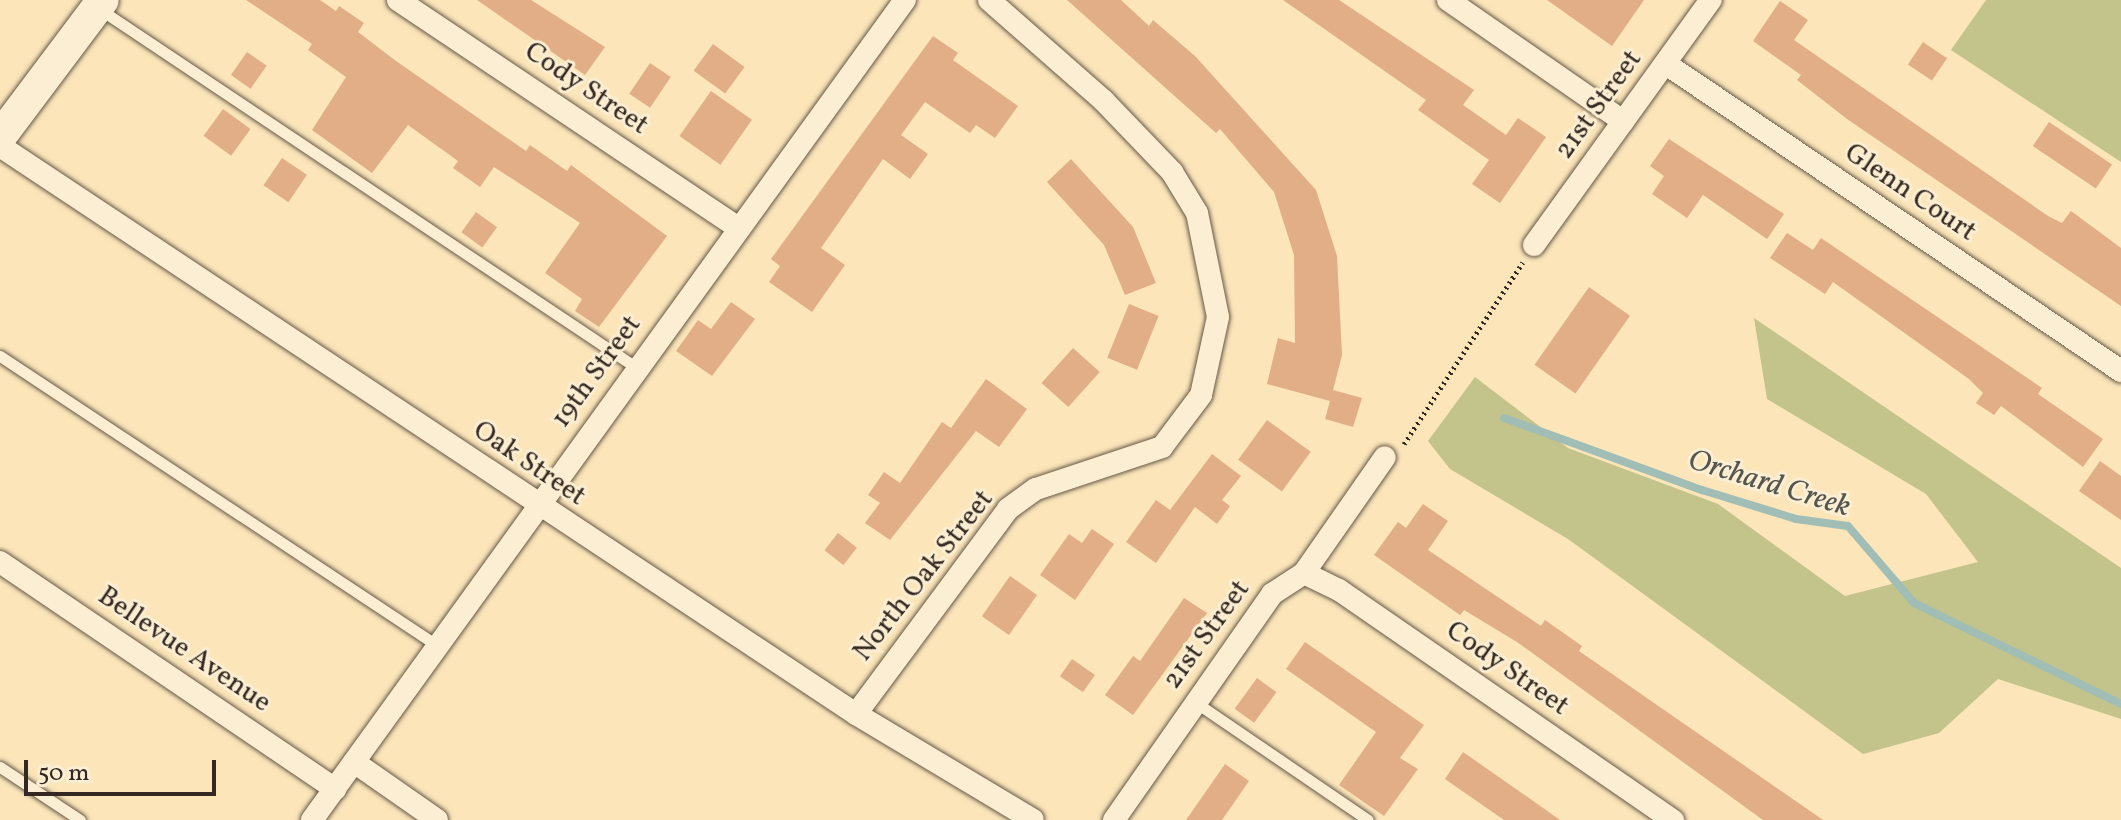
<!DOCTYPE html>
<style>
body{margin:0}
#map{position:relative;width:2121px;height:820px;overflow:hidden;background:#fbe5b9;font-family:Vollkorn,serif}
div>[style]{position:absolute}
.green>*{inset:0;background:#c3c38c}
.stream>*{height:8px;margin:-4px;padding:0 4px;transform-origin:4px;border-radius:4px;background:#a0bdb6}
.building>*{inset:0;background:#e2ae87;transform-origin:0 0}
.path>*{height:5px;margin-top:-2.5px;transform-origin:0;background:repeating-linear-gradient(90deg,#342922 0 2px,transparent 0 6px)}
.roads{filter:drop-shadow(0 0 2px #665848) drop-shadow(0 0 2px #665848)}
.lane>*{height:11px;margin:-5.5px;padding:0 5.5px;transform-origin:5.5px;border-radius:5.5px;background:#fceed2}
.street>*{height:22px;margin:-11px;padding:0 11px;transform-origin:11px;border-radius:11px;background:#fceed2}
.secondary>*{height:32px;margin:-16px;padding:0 16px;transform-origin:16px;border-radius:16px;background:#fceed2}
span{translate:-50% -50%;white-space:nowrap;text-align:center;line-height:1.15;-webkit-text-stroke:6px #fceed2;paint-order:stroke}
.street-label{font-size:28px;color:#342922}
.water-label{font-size:30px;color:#54554e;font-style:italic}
.scale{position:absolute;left:24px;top:760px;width:192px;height:36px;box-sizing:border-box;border:4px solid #342922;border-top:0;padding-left:10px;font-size:24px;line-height:28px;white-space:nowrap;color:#342922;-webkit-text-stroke:6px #fceed2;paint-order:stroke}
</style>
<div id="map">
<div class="green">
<i style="clip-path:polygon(1986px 0,2121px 0,2121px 162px,1951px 50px)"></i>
<i style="clip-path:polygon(1754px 318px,2121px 568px,2121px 719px,1998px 679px,1939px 733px,1863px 754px,1568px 539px,1450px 469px,1428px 441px,1475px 377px,1568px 448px,1718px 504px,1845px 596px,1978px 562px,1926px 494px,1767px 399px)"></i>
</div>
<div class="stream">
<i style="left:1504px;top:418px;width:211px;rotate:20deg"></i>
<i style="left:1702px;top:490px;width:98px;rotate:17.1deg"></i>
<i style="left:1796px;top:519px;width:52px;rotate:7.7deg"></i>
<i style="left:1848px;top:526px;width:101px;rotate:49.4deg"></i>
<i style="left:1914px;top:603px;width:230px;rotate:26deg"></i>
</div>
<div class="building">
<i style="clip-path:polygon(246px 0,320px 0,336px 11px,339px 6px,364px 23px,358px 32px,396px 61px,526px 151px,530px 145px,567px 171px,571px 165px,667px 236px,599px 327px,575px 311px,582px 299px,545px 273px,580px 223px,494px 167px,480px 187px,453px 168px,458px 161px,408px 125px,372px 173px,312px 130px,346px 77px,308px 50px,312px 44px)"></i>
<i style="clip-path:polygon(477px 0,531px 0,605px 47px,585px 75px)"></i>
<i style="clip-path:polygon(1067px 0,1121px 0,1149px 26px,1153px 20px,1195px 56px,1316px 190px,1337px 256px,1342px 355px,1331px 398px,1333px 390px,1362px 398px,1353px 427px,1325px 419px,1330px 401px,1267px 384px,1278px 338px,1295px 343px,1294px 255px,1274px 192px,1220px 129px,1216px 133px)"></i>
<i style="clip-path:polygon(1283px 0,1339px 0,1474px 90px,1463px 105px,1506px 135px,1518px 118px,1546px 137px,1500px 203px,1472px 184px,1489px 160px,1418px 110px,1426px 100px)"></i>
<i style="clip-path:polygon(1547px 0,1644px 0,1612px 46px)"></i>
<i style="clip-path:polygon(1780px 1px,1808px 20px,1794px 40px,2048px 216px,2062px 223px,2071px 211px,2121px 248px,2121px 306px,1847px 119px,1797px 80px,1801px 75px,1753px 41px)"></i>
<i style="clip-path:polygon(933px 36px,958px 53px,953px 60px,1018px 106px,995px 138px,976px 125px,970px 133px,925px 102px,901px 135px,928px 154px,910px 179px,883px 159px,821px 248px,845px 265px,812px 312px,769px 282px,780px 266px,771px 259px)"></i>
<i style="left:1923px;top:42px;width:29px;height:27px;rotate:34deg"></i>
<i style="left:713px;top:44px;width:39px;height:33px;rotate:36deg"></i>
<i style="left:247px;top:52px;width:24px;height:28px;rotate:35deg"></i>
<i style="left:650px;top:63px;width:25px;height:37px;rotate:34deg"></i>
<i style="left:711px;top:91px;width:50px;height:55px;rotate:35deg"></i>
<i style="left:223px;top:109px;width:34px;height:33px;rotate:36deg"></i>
<i style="left:2049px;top:122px;width:76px;height:29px;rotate:34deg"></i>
<i style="clip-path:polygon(1669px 139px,1784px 214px,1767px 239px,1703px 195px,1687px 218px,1652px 194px,1664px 176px,1650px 166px)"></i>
<i style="left:282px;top:158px;width:30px;height:33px;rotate:34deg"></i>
<i style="clip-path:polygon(1071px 159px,1133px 227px,1156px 283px,1125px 295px,1104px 245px,1047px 182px)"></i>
<i style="left:476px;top:212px;width:26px;height:25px;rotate:36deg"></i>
<i style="clip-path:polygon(1787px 233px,1813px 250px,1821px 238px,2042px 388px,2038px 394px,2103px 439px,2083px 467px,2001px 406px,1994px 415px,1976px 403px,1983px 393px,1969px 379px,1833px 282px,1825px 294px,1770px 258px)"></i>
<i style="left:1589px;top:287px;width:50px;height:95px;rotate:35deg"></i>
<i style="clip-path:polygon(731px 302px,755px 319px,712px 376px,676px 351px,698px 320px,711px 329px)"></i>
<i style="left:1129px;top:304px;width:32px;height:58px;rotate:22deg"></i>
<i style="left:1073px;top:348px;width:36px;height:47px;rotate:42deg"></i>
<i style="clip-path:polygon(986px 379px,1027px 409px,999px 447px,976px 431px,890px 540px,865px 523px,880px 503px,868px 495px,884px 472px,900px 483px,942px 422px,951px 428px)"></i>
<i style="left:1267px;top:420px;width:54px;height:49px;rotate:36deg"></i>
<i style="clip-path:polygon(1212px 454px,1241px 476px,1222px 500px,1230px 506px,1217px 524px,1195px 507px,1156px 563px,1126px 542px,1156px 500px,1170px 510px)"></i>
<i style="clip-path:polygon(2100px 461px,2121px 476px,2121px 520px,2079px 491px)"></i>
<i style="clip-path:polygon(1423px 504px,1448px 521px,1428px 550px,1541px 626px,1545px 620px,1582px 646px,1579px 651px,1823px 820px,1763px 820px,1517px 642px,1464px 610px,1460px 615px,1374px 555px,1398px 522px,1406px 528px)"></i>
<i style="clip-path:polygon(1092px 529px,1114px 544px,1075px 600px,1040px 575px,1069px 534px,1082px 543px)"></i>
<i style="left:838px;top:533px;width:24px;height:22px;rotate:38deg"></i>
<i style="left:1010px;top:576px;width:33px;height:49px;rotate:35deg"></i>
<i style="clip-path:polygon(1184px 598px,1207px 613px,1133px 715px,1105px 695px,1133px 656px,1140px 661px)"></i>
<i style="clip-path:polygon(1305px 642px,1424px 725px,1400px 758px,1418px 769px,1384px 816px,1339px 785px,1376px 732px,1286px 669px)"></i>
<i style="left:1072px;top:659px;width:28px;height:21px;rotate:35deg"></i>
<i style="left:1257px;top:678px;width:24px;height:38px;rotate:36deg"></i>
<i style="clip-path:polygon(1463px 752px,1529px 798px,1560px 820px,1504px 820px,1455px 786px,1445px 779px)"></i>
<i style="clip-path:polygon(1225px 764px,1249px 781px,1222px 820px,1186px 820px)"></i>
</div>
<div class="path">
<i style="left:1404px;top:444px;width:217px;rotate:-56.8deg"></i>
</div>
<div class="roads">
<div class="lane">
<i style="left:98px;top:8px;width:648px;rotate:33.74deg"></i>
<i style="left:0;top:356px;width:525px;rotate:33.51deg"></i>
<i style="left:1195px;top:702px;width:209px;rotate:34.3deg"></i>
<i style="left:0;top:767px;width:96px;rotate:33.5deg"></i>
</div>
<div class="street">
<i style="left:398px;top:0;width:410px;rotate:33.8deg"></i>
<i style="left:1448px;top:0;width:213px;rotate:34.7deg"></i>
<i style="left:1666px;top:64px;width:549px;rotate:34.01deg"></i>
<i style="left:0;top:146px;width:1027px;rotate:33.57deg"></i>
<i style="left:856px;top:714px;width:206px;rotate:30.9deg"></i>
<i style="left:1534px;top:245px;width:302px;rotate:-54.2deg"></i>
<i style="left:0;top:562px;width:405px;rotate:34.1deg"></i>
<i style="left:1304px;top:573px;width:39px;rotate:26deg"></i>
<i style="left:1339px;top:590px;width:406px;rotate:34.6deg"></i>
<i style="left:856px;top:714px;width:255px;rotate:-53.4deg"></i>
<i style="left:1008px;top:509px;width:34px;rotate:-36deg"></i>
<i style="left:1036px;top:489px;width:133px;rotate:-18.4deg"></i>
<i style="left:1162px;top:447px;width:65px;rotate:-53.1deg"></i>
<i style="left:1201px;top:395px;width:80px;rotate:-77.7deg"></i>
<i style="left:1218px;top:317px;width:106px;rotate:-101.4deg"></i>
<i style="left:1197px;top:213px;width:48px;rotate:-121.4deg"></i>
<i style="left:1172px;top:172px;width:98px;rotate:-133.8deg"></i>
<i style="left:1104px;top:101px;width:153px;rotate:-138.7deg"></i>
<i style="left:354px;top:762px;width:101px;rotate:34.9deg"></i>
<i style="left:312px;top:820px;width:1012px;rotate:-54.13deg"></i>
<i style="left:1114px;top:820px;width:276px;rotate:-55deg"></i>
<i style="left:1272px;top:594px;width:38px;rotate:-33deg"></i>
<i style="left:1304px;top:573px;width:141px;rotate:-55.1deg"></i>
</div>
<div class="secondary">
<i style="left:0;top:137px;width:171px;rotate:-53.1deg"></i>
</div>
</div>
<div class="street-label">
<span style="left:586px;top:89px;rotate:34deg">Cody Street</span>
<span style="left:1599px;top:105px;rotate:-54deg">21st Street</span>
<span style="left:1910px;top:193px;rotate:34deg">Glenn Court</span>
<span style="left:597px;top:372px;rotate:-54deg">19th Street</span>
<span style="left:529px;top:464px;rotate:34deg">Oak Street</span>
<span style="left:924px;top:576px;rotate:-52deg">North Oak Street</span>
<span style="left:1207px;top:635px;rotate:-54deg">21st Street</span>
<span style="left:184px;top:650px;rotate:34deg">Bellevue Avenue</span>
<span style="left:1507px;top:669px;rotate:35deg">Cody Street</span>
</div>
<div class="water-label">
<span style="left:1769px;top:484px;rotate:17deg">Orchard Creek</span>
</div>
<div class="scale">50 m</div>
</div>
